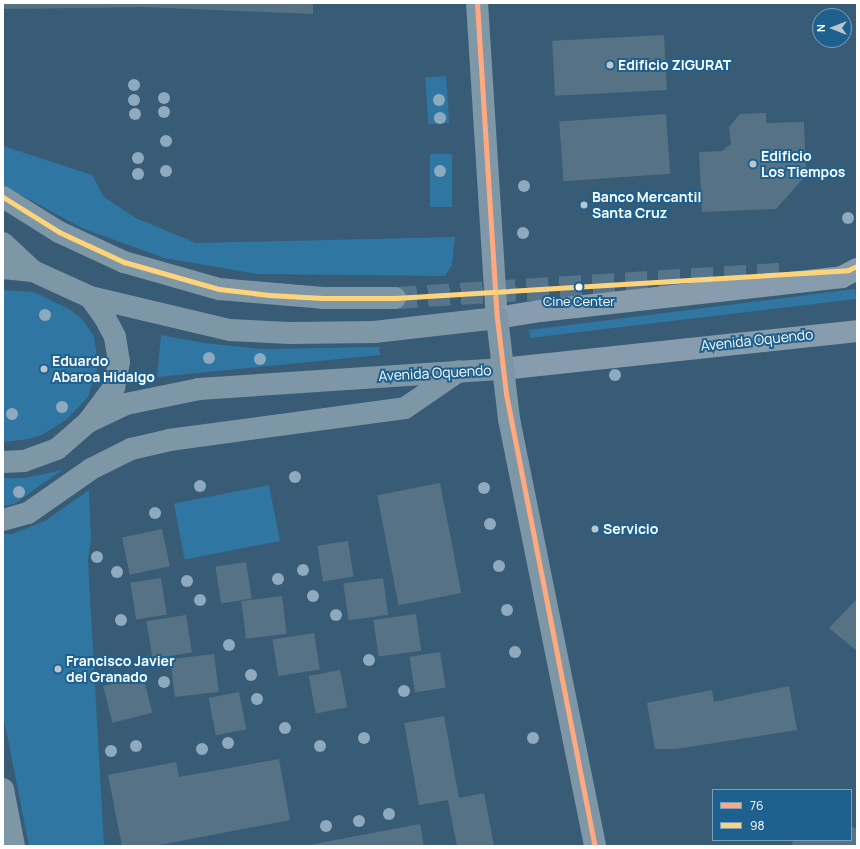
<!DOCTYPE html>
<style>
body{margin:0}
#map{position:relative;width:860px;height:849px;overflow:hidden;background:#385c75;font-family:Manrope,sans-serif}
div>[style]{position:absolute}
.green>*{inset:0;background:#2f76a3;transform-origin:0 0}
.building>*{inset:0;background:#567386;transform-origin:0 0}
.primary-tunnel>*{height:22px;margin-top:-11px;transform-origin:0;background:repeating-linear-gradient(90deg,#56748a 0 22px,transparent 0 33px)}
.tertiary>*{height:22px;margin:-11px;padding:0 11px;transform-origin:11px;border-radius:11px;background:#7f98a8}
.secondary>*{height:22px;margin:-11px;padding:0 11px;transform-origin:11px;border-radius:11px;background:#879dad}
.primary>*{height:22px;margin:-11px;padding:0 11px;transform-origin:11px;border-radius:11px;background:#7e97a7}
.bus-1>*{height:5px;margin:-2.5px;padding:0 2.5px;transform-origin:2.5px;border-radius:2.5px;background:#ffa980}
.bus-2>*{height:5px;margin:-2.5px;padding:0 2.5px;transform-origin:2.5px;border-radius:2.5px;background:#ffd37a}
.trees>*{width:12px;height:12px;margin:-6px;border-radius:50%;background:#8daabe}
.dots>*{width:11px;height:11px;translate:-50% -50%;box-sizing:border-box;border:2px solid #1e618f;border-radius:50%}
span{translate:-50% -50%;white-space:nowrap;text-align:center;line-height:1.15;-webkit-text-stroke:4px #1e618f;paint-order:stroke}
.bus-label{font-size:13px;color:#fff}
.poi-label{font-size:14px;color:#fff;font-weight:700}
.left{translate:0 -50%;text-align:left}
.street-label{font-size:14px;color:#fff}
.frame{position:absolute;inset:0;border:4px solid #fff;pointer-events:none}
.legend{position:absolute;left:712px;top:789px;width:140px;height:52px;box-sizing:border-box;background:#1e618f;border:1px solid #78a0bc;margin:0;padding:5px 7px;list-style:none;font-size:12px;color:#fff}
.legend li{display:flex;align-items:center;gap:8px;height:20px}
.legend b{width:20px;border:1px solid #78a0bc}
.north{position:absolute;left:812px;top:8px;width:40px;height:40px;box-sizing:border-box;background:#1e618f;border:1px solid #78a0bc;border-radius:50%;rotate:270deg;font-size:11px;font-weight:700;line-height:16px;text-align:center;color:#fff}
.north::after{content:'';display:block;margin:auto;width:14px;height:18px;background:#b9c6cf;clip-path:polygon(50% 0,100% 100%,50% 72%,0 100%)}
</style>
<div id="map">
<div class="green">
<i style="left:446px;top:76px;width:47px;height:21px;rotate:86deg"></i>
<i style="clip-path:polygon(3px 146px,92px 175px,104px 197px,136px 218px,196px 243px,455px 237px,452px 265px,445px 276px,258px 274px,164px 258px,82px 228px,3px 185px)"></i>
<i style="left:430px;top:154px;width:22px;height:53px"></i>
<i style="clip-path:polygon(855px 289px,856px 299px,530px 338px,529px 330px)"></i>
<i style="clip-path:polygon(3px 290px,34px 292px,69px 309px,83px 320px,94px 336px,98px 366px,88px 397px,67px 419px,42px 435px,29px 439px,3px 442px)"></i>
<i style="clip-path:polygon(161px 335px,204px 343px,262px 349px,379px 347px,380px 355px,157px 377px)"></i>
<i style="clip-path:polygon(62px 470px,14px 504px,3px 506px,3px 478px,25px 478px)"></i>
<i style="left:269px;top:485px;width:57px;height:97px;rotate:79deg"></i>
<i style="clip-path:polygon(89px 490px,91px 539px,88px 561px,104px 846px,29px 846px,3px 714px,3px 534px,12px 534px,45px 521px)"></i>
</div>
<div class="building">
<i style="clip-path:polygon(3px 3px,313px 3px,313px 14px,145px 7px,3px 9px)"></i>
<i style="left:664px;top:35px;width:55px;height:112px;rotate:87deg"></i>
<i style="clip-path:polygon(766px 113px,766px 123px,804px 122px,806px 175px,776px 209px,702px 212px,699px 152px,722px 151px,731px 144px,729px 127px,740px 114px)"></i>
<i style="left:666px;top:114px;width:60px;height:107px;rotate:86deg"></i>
<i style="left:440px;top:483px;width:112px;height:64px;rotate:79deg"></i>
<i style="left:162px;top:529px;width:38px;height:41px;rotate:78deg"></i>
<i style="left:348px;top:541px;width:36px;height:31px;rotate:81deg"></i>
<i style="left:246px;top:562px;width:37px;height:31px;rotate:81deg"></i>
<i style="left:161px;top:578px;width:37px;height:31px;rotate:81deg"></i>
<i style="left:383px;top:578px;width:37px;height:40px;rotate:82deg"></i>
<i style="left:282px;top:596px;width:38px;height:41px;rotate:83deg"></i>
<i style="clip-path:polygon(857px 599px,857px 651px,829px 628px)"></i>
<i style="left:416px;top:614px;width:37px;height:43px;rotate:82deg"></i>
<i style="left:186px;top:615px;width:38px;height:40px;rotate:81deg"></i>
<i style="left:314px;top:633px;width:37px;height:42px;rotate:81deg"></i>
<i style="left:440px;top:652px;width:36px;height:31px;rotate:81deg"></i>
<i style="left:214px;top:654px;width:38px;height:44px;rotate:83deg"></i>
<i style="left:340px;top:670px;width:38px;height:32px;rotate:79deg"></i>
<i style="left:143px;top:676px;width:38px;height:41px;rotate:76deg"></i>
<i style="clip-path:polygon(789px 686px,797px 730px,676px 749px,655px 749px,647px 703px,712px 690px,714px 702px)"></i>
<i style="left:239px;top:692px;width:38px;height:31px;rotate:79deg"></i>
<i style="clip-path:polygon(444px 716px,459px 798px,484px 793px,494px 846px,457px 846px,448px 800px,419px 805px,404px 723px)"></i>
<i style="clip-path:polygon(279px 759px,290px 820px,154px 846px,122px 846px,108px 775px,176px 762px,179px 777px)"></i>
<i style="clip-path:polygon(420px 824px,424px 846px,309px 846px,309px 845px)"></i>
<i style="clip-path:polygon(851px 826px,857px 829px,857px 846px,792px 846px,793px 840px,851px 840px)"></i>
</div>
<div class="primary-tunnel">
<i style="left:395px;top:298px;width:387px;rotate:-3.6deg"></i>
</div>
<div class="tertiary">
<i style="left:477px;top:3px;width:316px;rotate:86.4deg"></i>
</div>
<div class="secondary">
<i style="left:497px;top:318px;width:44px;rotate:-9.2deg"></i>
<i style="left:540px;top:311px;width:304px;rotate:-6.4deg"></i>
<i style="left:842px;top:277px;width:17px;rotate:-28deg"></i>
<i style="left:502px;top:369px;width:357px;rotate:-6.1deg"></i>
</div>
<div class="primary">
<i style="left:3px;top:197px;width:66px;rotate:32deg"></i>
<i style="left:59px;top:232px;width:72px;rotate:24.8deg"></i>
<i style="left:124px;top:262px;width:99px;rotate:15.9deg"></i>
<i style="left:219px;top:289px;width:104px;rotate:4.9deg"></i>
<i style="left:323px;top:298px;width:72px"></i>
<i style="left:3px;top:243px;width:41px;rotate:43deg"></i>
<i style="left:3px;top:268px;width:30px;rotate:6deg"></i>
<i style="left:33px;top:271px;width:63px;rotate:24.5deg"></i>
<i style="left:90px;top:297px;width:24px;rotate:54deg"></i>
<i style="left:104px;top:316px;width:24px;rotate:62deg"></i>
<i style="left:115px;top:337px;width:25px;rotate:81deg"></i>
<i style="left:119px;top:362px;width:25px;rotate:101deg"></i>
<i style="left:114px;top:387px;width:44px;rotate:126.6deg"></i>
<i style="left:88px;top:422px;width:41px;rotate:138.9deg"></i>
<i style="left:57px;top:449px;width:35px;rotate:160deg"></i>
<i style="left:24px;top:461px;width:21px;rotate:177deg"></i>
<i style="left:90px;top:297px;width:144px;rotate:13.3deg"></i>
<i style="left:230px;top:330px;width:59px;rotate:2.9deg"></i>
<i style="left:289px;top:333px;width:85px;rotate:-0.7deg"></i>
<i style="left:374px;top:332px;width:124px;rotate:-6.5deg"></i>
<i style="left:497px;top:318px;width:102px;rotate:83.2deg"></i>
<i style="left:509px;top:419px;width:436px;rotate:78.6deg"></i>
<i style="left:88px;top:422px;width:42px;rotate:-25.3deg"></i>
<i style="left:126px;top:404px;width:75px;rotate:-11.6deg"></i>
<i style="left:199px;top:389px;width:304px;rotate:-3.8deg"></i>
<i style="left:3px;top:520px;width:26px;rotate:-16deg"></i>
<i style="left:28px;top:513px;width:77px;rotate:-34.9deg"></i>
<i style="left:91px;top:469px;width:45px;rotate:-26.6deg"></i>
<i style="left:131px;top:449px;width:39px;rotate:-13deg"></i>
<i style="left:169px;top:440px;width:238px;rotate:-7.7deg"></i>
<i style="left:405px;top:408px;width:65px;rotate:-34.4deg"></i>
<i style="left:3px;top:789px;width:58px;rotate:79.1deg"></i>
</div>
<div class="bus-1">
<i style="left:477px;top:3px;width:316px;rotate:86.4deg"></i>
<i style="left:497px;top:318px;width:77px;rotate:83.2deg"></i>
<i style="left:506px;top:394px;width:461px;rotate:78.9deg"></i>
</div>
<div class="bus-2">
<i style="left:3px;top:197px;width:66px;rotate:32deg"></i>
<i style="left:59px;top:232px;width:72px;rotate:24.8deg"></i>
<i style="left:124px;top:262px;width:99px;rotate:15.9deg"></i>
<i style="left:219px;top:289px;width:50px;rotate:6.8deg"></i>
<i style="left:269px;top:295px;width:54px;rotate:3.2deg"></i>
<i style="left:323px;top:298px;width:72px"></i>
<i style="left:395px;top:298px;width:454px;rotate:-3.5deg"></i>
<i style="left:848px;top:270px;width:10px;rotate:-24deg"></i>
</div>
<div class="trees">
<i style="left:134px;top:85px"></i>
<i style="left:164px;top:98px"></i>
<i style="left:134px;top:100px"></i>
<i style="left:439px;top:100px"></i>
<i style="left:164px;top:112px"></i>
<i style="left:135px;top:114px"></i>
<i style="left:440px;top:118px"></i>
<i style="left:166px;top:141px"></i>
<i style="left:138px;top:158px"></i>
<i style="left:166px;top:171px"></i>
<i style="left:440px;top:171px"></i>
<i style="left:138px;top:174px"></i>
<i style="left:524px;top:186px"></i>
<i style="left:848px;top:218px"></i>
<i style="left:523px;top:233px"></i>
<i style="left:45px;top:315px"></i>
<i style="left:209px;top:358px"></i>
<i style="left:260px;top:359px"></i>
<i style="left:615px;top:375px"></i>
<i style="left:62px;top:407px"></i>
<i style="left:12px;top:414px"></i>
<i style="left:295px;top:477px"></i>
<i style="left:200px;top:486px"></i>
<i style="left:484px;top:488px"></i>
<i style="left:19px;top:492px"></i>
<i style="left:155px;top:513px"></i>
<i style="left:490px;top:524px"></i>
<i style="left:97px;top:557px"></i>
<i style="left:499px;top:566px"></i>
<i style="left:303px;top:570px"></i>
<i style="left:117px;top:572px"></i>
<i style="left:278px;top:579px"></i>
<i style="left:187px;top:581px"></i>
<i style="left:313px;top:596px"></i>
<i style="left:200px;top:600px"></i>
<i style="left:507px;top:610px"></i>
<i style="left:336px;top:615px"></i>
<i style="left:121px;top:620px"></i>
<i style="left:229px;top:645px"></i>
<i style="left:515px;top:652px"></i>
<i style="left:369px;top:660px"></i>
<i style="left:251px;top:675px"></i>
<i style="left:164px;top:682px"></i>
<i style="left:404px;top:691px"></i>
<i style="left:257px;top:699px"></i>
<i style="left:285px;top:728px"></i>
<i style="left:364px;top:738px"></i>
<i style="left:533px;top:738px"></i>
<i style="left:228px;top:743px"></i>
<i style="left:136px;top:746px"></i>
<i style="left:320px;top:746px"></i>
<i style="left:202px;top:749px"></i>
<i style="left:111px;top:751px"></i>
<i style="left:389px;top:814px"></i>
<i style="left:359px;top:821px"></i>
<i style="left:326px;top:826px"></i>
</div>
<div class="dots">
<i style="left:610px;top:65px;background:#b9c6cf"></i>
<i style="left:753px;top:164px;background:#b9c6cf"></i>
<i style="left:584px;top:205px;background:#b9c6cf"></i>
<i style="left:579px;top:287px;background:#fff"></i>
<i style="left:44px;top:369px;background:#b9c6cf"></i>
<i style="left:595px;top:529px;background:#b9c6cf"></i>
<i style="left:58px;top:669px;background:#b9c6cf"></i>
</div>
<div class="bus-label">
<span style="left:579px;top:301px">Cine Center</span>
</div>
<div class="poi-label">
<span class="left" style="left:618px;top:65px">Edificio ZIGURAT</span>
<span class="left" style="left:761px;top:164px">Edificio<br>Los Tiempos</span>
<span class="left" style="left:592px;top:205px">Banco Mercantil<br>Santa Cruz</span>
<span class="left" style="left:52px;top:369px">Eduardo<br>Abaroa Hidalgo</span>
<span class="left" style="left:603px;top:529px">Servicio</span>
<span class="left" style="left:66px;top:669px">Francisco Javier<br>del Granado</span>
</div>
<div class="street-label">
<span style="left:757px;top:340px;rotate:-6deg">Avenida Oquendo</span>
<span style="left:435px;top:373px;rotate:-3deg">Avenida Oquendo</span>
</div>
<div class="frame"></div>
<ul class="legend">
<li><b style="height:5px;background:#ffa980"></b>76</li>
<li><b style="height:5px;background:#ffd37a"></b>98</li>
</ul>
<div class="north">N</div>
</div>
